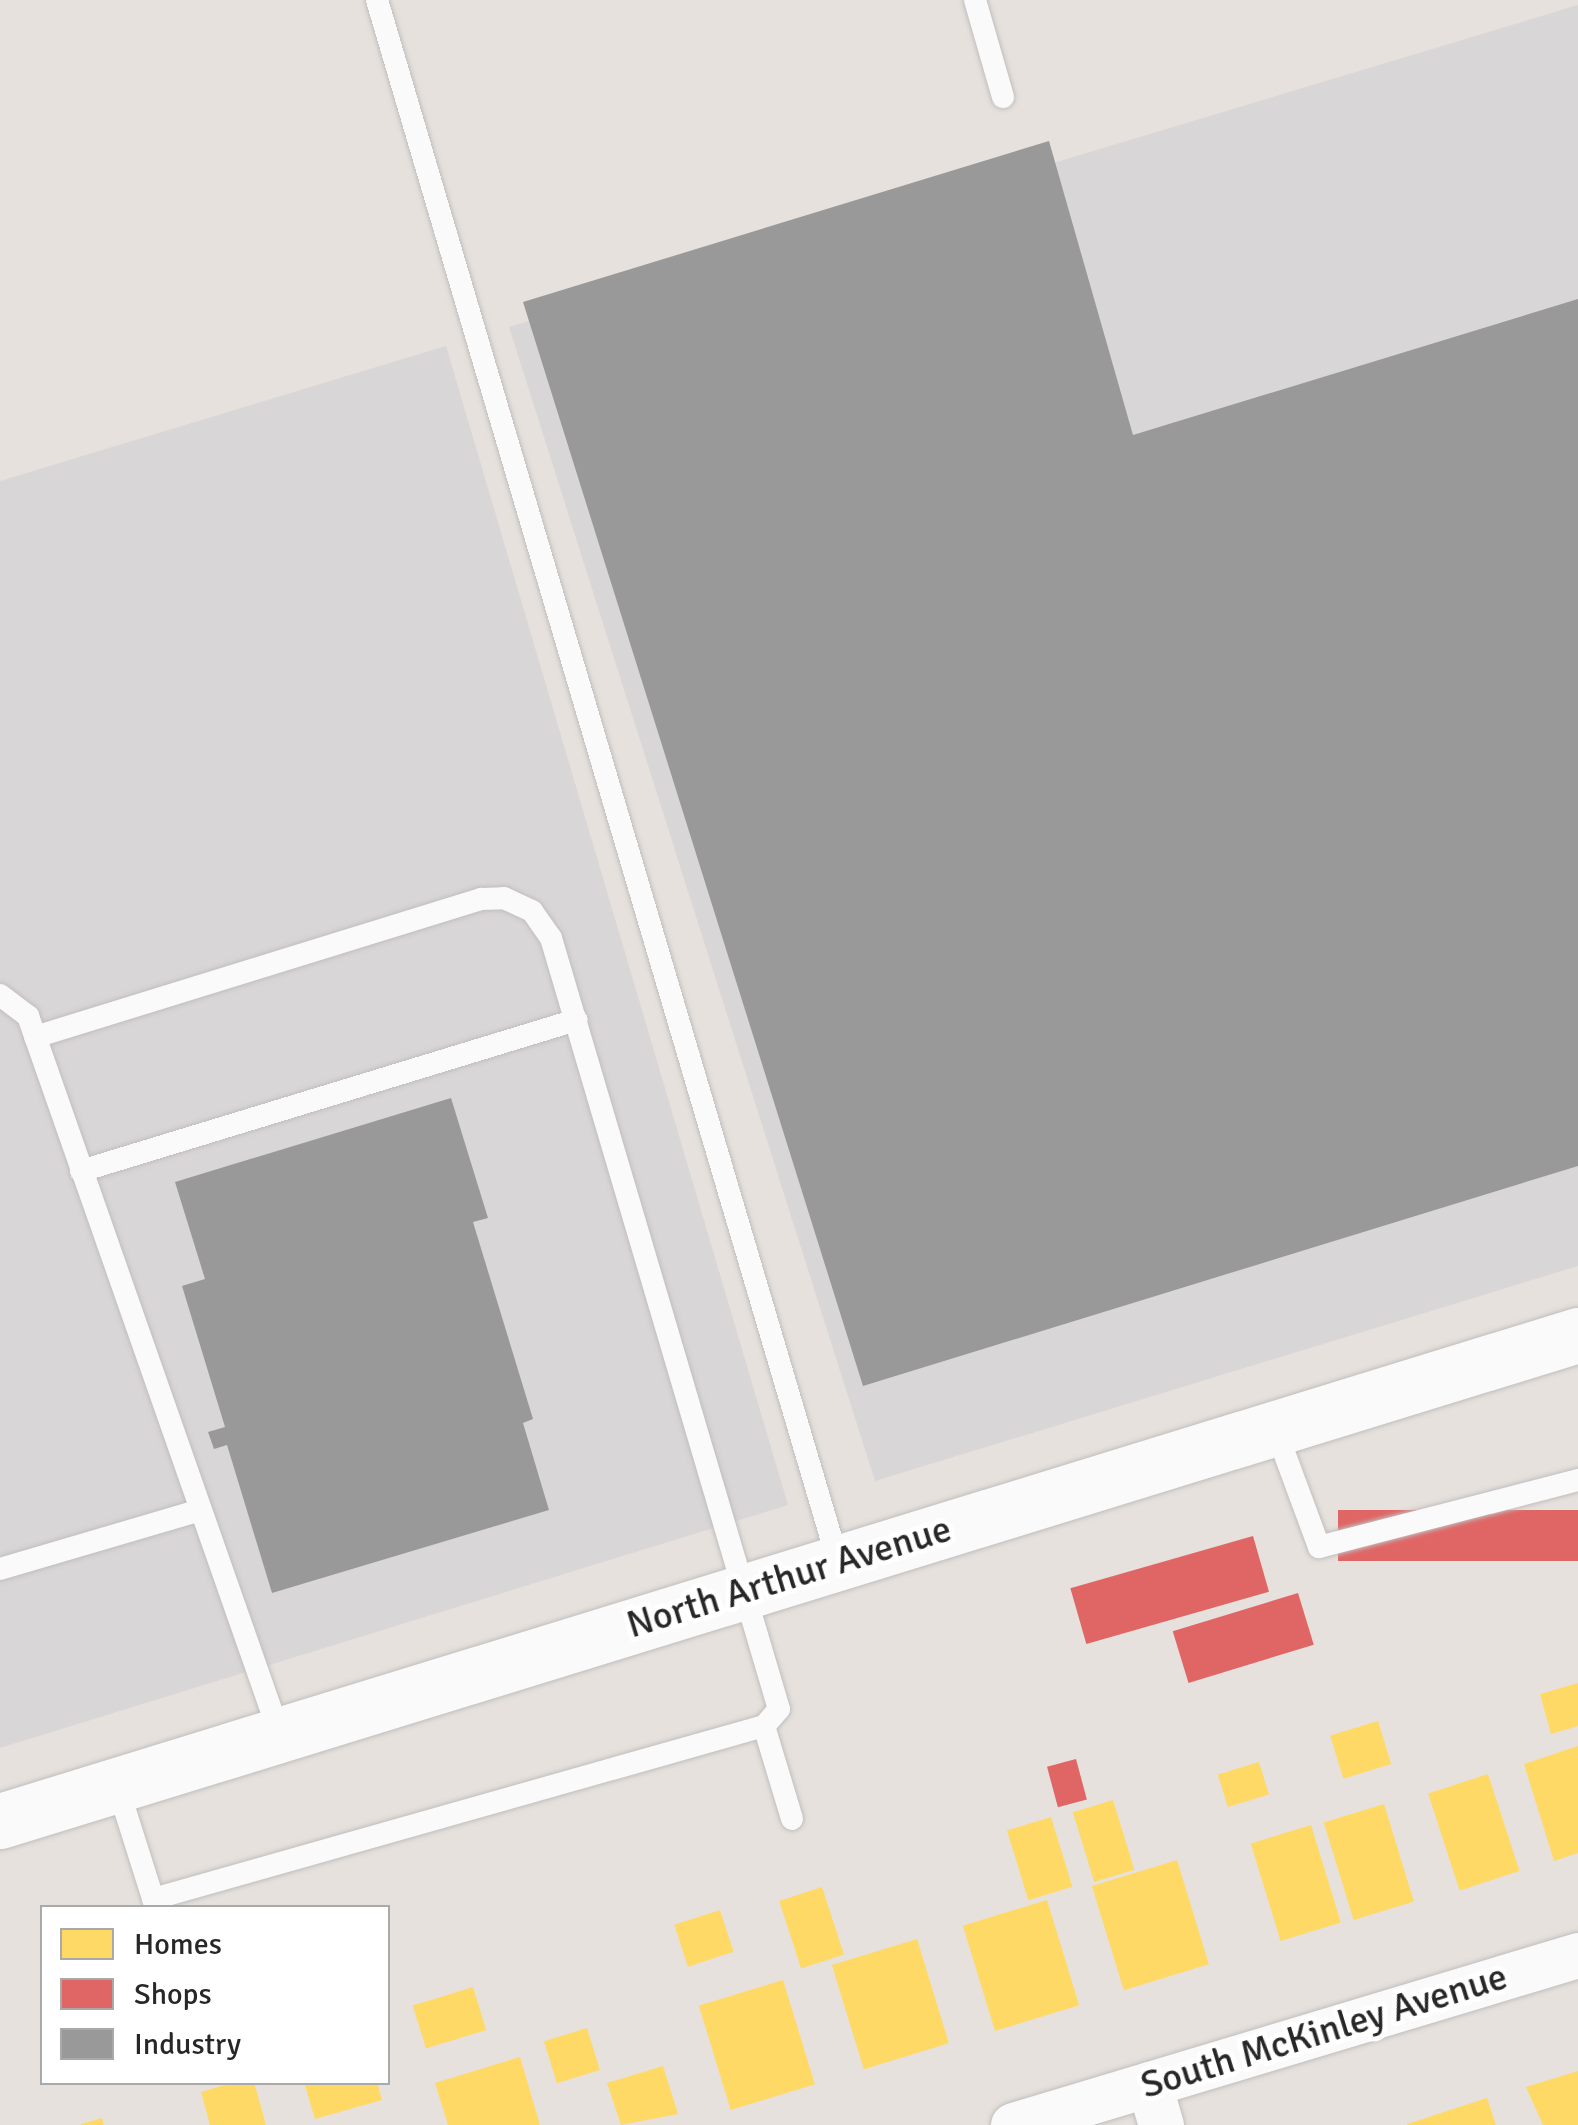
<!DOCTYPE html>
<style>
body{margin:0}
#map{position:relative;width:1578px;height:2125px;overflow:hidden;background:#e6e1dc;font-family:Signika,sans-serif}
div>[style]{position:absolute}
.industrial>*{inset:0;background:#d9d6d8}
.homes>*{inset:0;background:#ffd966;transform-origin:0 0}
.shops>*{inset:0;background:#e06666;transform-origin:0 0}
.industry>*{inset:0;background:#999}
.roads{filter:drop-shadow(0 0 2px #c0bebe) drop-shadow(0 0 2px #c0bebe)}
.service>*{height:22px;margin:-11px;padding:0 11px;transform-origin:11px;border-radius:11px;background:#fbfafa}
.minor>*{height:45px;margin:-22.5px;padding:0 22.5px;transform-origin:22.5px;border-radius:22.5px;background:#fbfafa}
.tertiary>*{height:55px;margin:-27.5px;padding:0 27.5px;transform-origin:27.5px;border-radius:27.5px;background:#fbfafa}
span{translate:-50% -50%;white-space:nowrap;text-align:center;line-height:1.15;-webkit-text-stroke:10px #fff;paint-order:stroke}
.street-label{font-size:38px;color:#272727}
.legend{position:absolute;left:40px;top:1905px;width:350px;height:180px;box-sizing:border-box;background:#fff;border:2px solid #a9a9a9;margin:0;padding:12px 18px;list-style:none;font-size:30px;color:#272727}
.legend li{display:flex;align-items:center;gap:20px;height:50px}
.legend b{width:50px;border:2px solid #a9a9a9}
</style>
<div id="map">
<div class="industrial">
<i style="clip-path:polygon(1578px 5px,1578px 1266px,875px 1481px,509px 327px)"></i>
<i style="clip-path:polygon(446px 346px,788px 1505px,0 1748px,0 481px)"></i>
</div>
<div class="homes">
<i style="clip-path:polygon(1578px 1683px,1578px 1726px,1551px 1734px,1540px 1694px)"></i>
<i style="left:1378px;top:1721px;width:45px;height:50px;rotate:73deg"></i>
<i style="clip-path:polygon(1578px 1746px,1578px 1853px,1554px 1861px,1524px 1764px)"></i>
<i style="left:1259px;top:1762px;width:34px;height:43px;rotate:73deg"></i>
<i style="left:1488px;top:1774px;width:102px;height:63px;rotate:72deg"></i>
<i style="left:1113px;top:1800px;width:73px;height:42px;rotate:73deg"></i>
<i style="left:1384px;top:1804px;width:102px;height:63px;rotate:73deg"></i>
<i style="left:1051px;top:1817px;width:73px;height:46px;rotate:73deg"></i>
<i style="left:1311px;top:1825px;width:102px;height:63px;rotate:73deg"></i>
<i style="left:1177px;top:1860px;width:109px;height:89px;rotate:73deg"></i>
<i style="left:822px;top:1887px;width:71px;height:45px;rotate:72deg"></i>
<i style="left:1047px;top:1900px;width:110px;height:88px;rotate:73deg"></i>
<i style="left:720px;top:1910px;width:44px;height:48px;rotate:72deg"></i>
<i style="left:917px;top:1939px;width:109px;height:89px;rotate:73deg"></i>
<i style="left:783px;top:1980px;width:109px;height:88px;rotate:73deg"></i>
<i style="left:473px;top:1987px;width:45px;height:63px;rotate:73deg"></i>
<i style="left:587px;top:2028px;width:44px;height:45px;rotate:73deg"></i>
<i style="clip-path:polygon(520px 2057px,540px 2125px,448px 2125px,435px 2083px)"></i>
<i style="clip-path:polygon(663px 2066px,678px 2114px,621px 2125px,607px 2083px)"></i>
<i style="clip-path:polygon(1578px 2071px,1578px 2125px,1543px 2125px,1526px 2087px)"></i>
<i style="clip-path:polygon(235px 2082px,254px 2082px,266px 2125px,210px 2125px,201px 2092px)"></i>
<i style="clip-path:polygon(304px 2082px,377px 2082px,382px 2100px,315px 2119px)"></i>
<i style="clip-path:polygon(1487px 2098px,1496px 2125px,1407px 2125px,1407px 2124px)"></i>
<i style="clip-path:polygon(102px 2118px,104px 2125px,81px 2125px,81px 2124px)"></i>
</div>
<div class="shops">
<i style="left:1578px;top:1510px;width:51px;height:240px;rotate:90deg"></i>
<i style="left:1253px;top:1536px;width:58px;height:190px;rotate:74deg"></i>
<i style="left:1298px;top:1593px;width:54px;height:131px;rotate:73deg"></i>
<i style="left:1076px;top:1759px;width:42px;height:30px;rotate:75deg"></i>
</div>
<div class="industry">
<i style="clip-path:polygon(1049px 141px,1133px 435px,1578px 299px,1578px 1166px,863px 1386px,523px 302px)"></i>
<i style="clip-path:polygon(451px 1098px,488px 1218px,473px 1222px,533px 1419px,523px 1423px,549px 1510px,272px 1593px,227px 1445px,214px 1449px,208px 1432px,225px 1427px,182px 1286px,205px 1279px,175px 1182px)"></i>
</div>
<div class="roads">
<div class="service">
<i style="left:377px;top:0;width:1628px;rotate:73.55deg"></i>
<i style="left:975px;top:0;width:101px;rotate:73.9deg"></i>
<i style="left:0;top:995px;width:35px;rotate:37deg"></i>
<i style="left:28px;top:1016px;width:762px;rotate:70.69deg"></i>
<i style="left:35px;top:1037px;width:467px;rotate:-17.2deg"></i>
<i style="left:481px;top:899px;width:23px;rotate:-2deg"></i>
<i style="left:504px;top:898px;width:31px;rotate:25deg"></i>
<i style="left:532px;top:911px;width:33px;rotate:55deg"></i>
<i style="left:551px;top:938px;width:804px;rotate:73.53deg"></i>
<i style="left:779px;top:1709px;width:23px;rotate:131deg"></i>
<i style="left:764px;top:1726px;width:635px;rotate:164.19deg"></i>
<i style="left:81px;top:1171px;width:518px;rotate:-16.96deg"></i>
<i style="left:1275px;top:1428px;width:127px;rotate:69.7deg"></i>
<i style="left:1319px;top:1547px;width:268px;rotate:-14.5deg"></i>
<i style="left:0;top:1569px;width:205px;rotate:-16.4deg"></i>
<i style="left:764px;top:1726px;width:97px;rotate:73.2deg"></i>
<i style="left:117px;top:1785px;width:129px;rotate:72.4deg"></i>
</div>
<div class="minor">
<i style="left:1149px;top:2084px;width:43px;rotate:73.7deg"></i>
<i style="left:1013px;top:2125px;width:590px;rotate:-16.75deg"></i>
</div>
<div class="tertiary">
<i style="left:0;top:1821px;width:1651px;rotate:-17.12deg"></i>
</div>
</div>
<div class="street-label">
<span style="left:789px;top:1577px;rotate:-17deg">North Arthur Avenue</span>
<span style="left:1324px;top:2031px;rotate:-17deg">South McKinley Avenue</span>
</div>
<ul class="legend">
<li><b style="height:28px;background:#ffd966"></b>Homes</li>
<li><b style="height:28px;background:#e06666"></b>Shops</li>
<li><b style="height:28px;background:#999"></b>Industry</li>
</ul>
</div>
